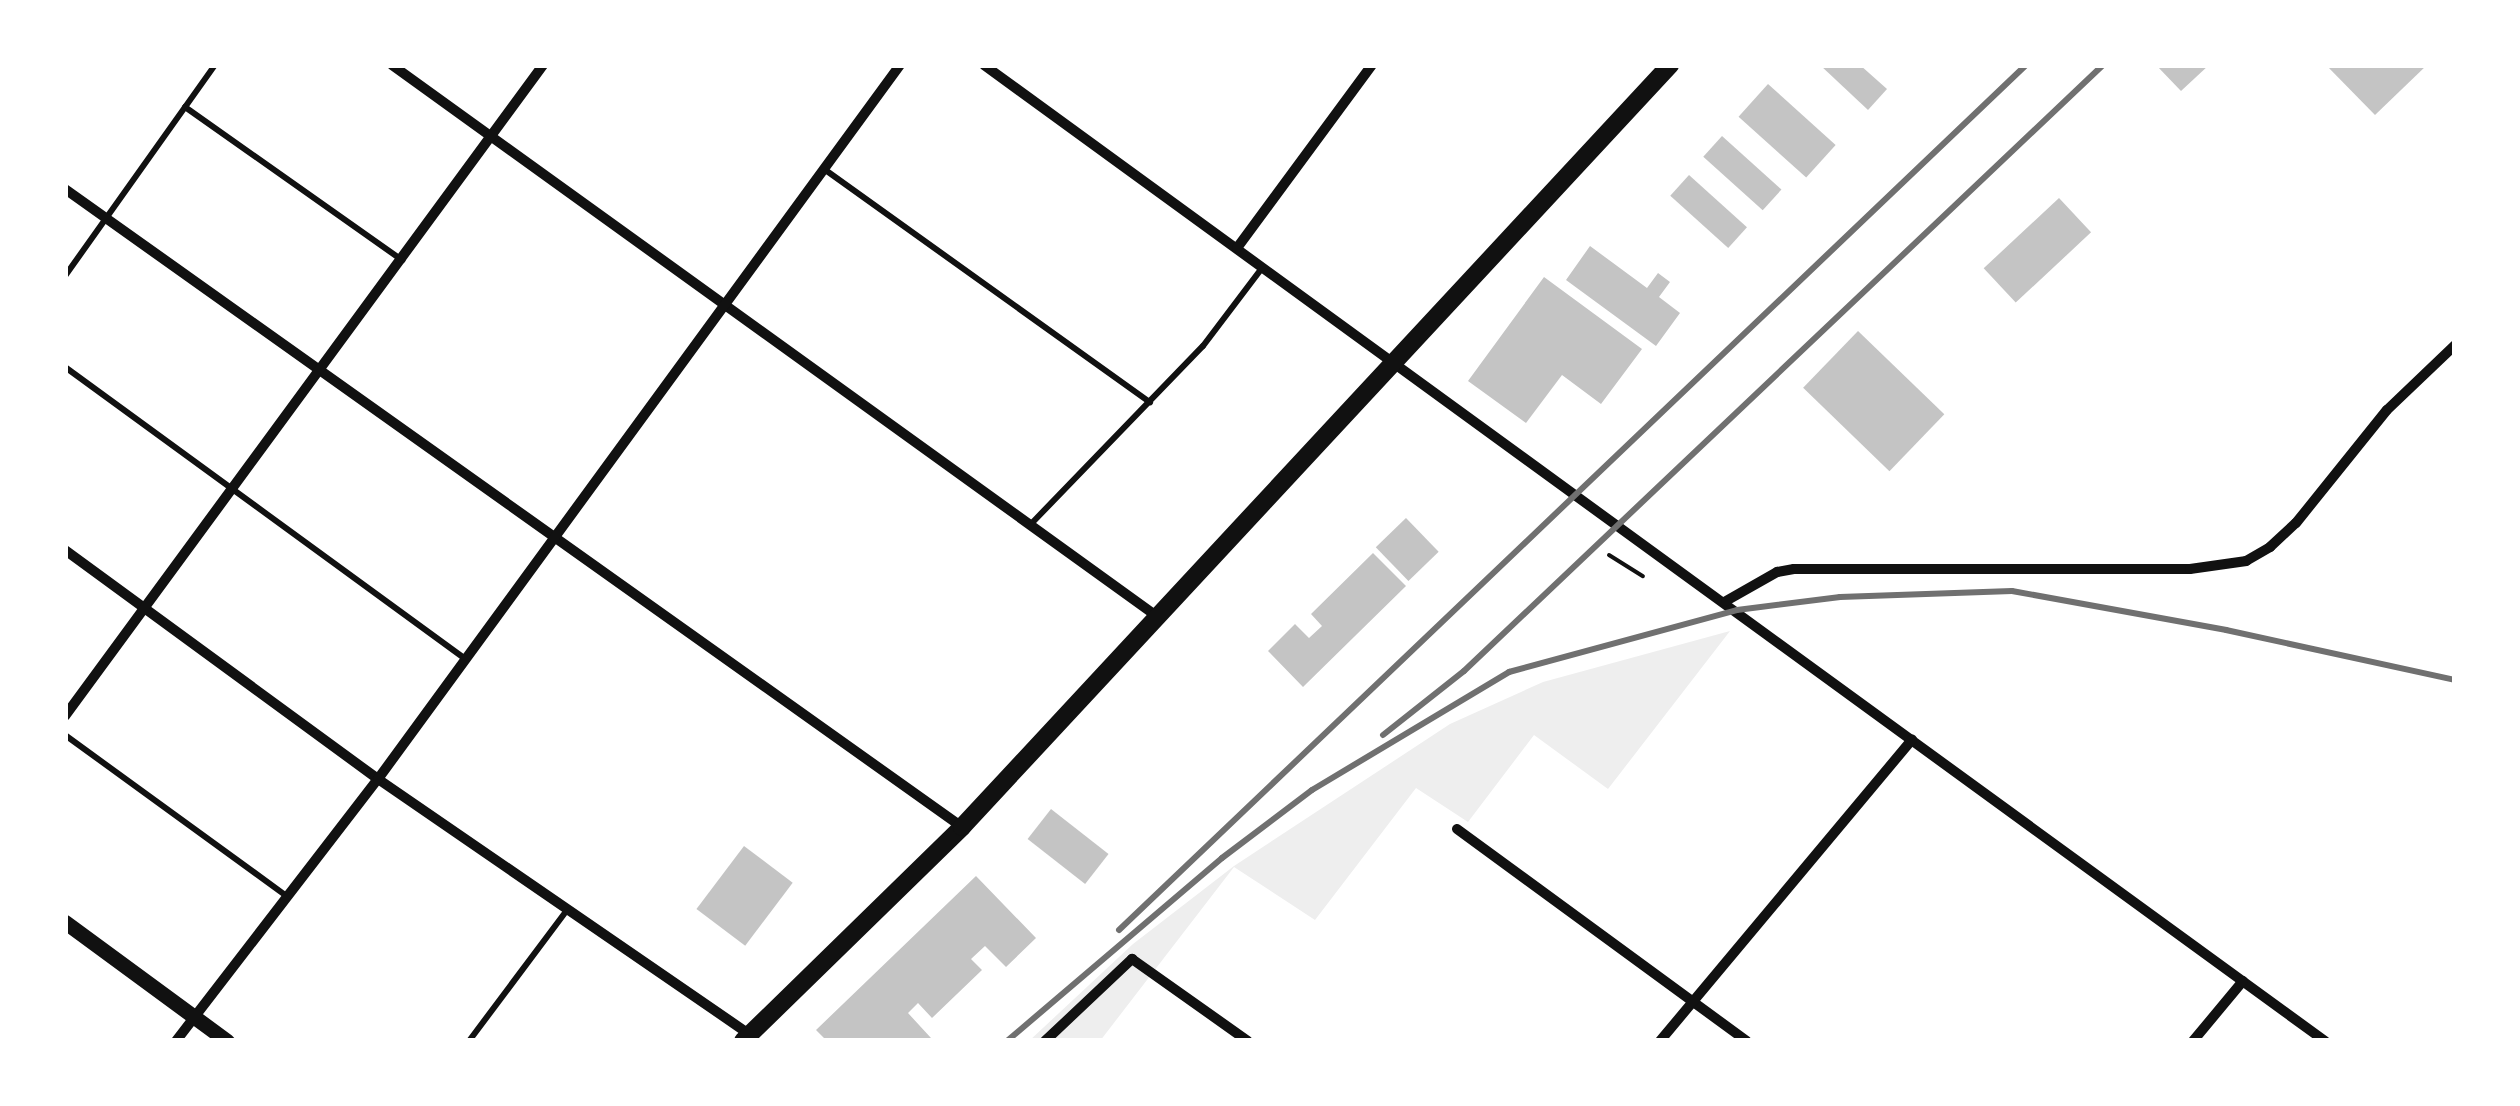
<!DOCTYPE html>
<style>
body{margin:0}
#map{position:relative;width:2520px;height:1106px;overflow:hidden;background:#fff;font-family:"Asap Condensed",sans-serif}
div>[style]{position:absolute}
.green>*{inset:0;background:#eee}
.building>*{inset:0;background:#c4c4c4;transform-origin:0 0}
.path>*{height:4px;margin:-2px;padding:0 2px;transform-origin:2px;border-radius:2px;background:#111}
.service>*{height:6px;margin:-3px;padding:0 3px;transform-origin:3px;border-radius:3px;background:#111}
.minor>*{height:10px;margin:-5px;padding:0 5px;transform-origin:5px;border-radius:5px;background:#111}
.tertiary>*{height:15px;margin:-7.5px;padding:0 7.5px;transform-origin:7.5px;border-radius:7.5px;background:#111}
.secondary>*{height:18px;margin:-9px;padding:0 9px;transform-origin:9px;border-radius:9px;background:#111}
.rail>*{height:6px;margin:-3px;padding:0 3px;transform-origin:3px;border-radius:3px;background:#707070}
span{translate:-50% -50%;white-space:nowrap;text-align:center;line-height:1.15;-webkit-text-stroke:9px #fff;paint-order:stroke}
.frame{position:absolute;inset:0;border:68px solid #fff;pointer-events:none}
</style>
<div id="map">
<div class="green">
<i style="clip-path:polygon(1730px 631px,1608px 789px,1534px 735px,1468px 822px,1416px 788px,1315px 920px,1234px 867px,1100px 1041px,1029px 1041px,1133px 944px,1234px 866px,1450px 724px,1543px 682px)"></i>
</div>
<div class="building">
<i style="clip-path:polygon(1820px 65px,1860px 65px,1887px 89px,1868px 110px)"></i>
<i style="clip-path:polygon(2156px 65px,2209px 65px,2181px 91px)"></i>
<i style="clip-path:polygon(2326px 65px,2427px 65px,2375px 115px)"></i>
<i style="left:1768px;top:84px;width:91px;height:44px;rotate:42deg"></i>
<i style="left:1722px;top:136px;width:80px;height:28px;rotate:42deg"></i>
<i style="left:1689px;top:175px;width:78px;height:28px;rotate:42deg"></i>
<i style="left:2059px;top:198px;width:47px;height:103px;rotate:47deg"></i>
<i style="clip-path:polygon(1590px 246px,1647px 288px,1658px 273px,1670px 282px,1659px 297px,1680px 313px,1656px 346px,1566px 280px)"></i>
<i style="clip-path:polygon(1544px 277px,1642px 349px,1601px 404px,1562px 375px,1526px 423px,1468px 381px)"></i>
<i style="left:1858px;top:331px;width:120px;height:79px;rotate:44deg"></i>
<i style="left:1406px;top:518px;width:47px;height:42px;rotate:46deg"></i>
<i style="clip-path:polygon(1373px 553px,1406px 586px,1303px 687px,1268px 651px,1295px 624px,1309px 638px,1322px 626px,1311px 614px)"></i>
<i style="left:1051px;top:809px;width:73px;height:38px;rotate:38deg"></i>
<i style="left:744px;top:846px;width:61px;height:79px;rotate:37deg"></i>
<i style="clip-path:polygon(976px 876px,1036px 938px,1006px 967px,985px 946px,971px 959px,982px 970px,932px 1018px,918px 1003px,908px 1013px,931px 1038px,928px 1041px,827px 1041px,816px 1030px)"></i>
</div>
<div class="path">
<i style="left:1609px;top:555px;width:40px;rotate:32deg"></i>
</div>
<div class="service">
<i style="left:185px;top:107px;width:266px;rotate:35.2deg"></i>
<i style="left:824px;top:169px;width:401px;rotate:35.6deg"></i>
<i style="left:65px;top:276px;width:259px;rotate:-54.6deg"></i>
<i style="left:65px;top:367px;width:496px;rotate:36.1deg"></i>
<i style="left:1030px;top:525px;width:249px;rotate:-46deg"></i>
<i style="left:1203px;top:346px;width:98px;rotate:-52.9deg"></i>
<i style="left:65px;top:735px;width:274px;rotate:36deg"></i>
<i style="left:469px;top:1041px;width:164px;rotate:-53.2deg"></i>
</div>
<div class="minor">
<i style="left:392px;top:65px;width:944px;rotate:35.78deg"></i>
<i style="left:984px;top:65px;width:1659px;rotate:36.05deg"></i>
<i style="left:65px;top:189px;width:1101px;rotate:35.42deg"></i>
<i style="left:1237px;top:248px;width:227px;rotate:-53.6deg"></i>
<i style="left:65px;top:550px;width:388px;rotate:36.2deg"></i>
<i style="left:378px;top:779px;width:452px;rotate:34.5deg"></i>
<i style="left:1726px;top:601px;width:59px;rotate:-29.6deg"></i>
<i style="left:1777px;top:572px;width:17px;rotate:-10deg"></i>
<i style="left:1794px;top:569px;width:396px"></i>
<i style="left:2190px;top:569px;width:57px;rotate:-8.1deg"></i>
<i style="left:2246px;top:561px;width:28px;rotate:-30deg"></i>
<i style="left:2270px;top:547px;width:35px;rotate:-43deg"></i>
<i style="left:2296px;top:523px;width:145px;rotate:-51.2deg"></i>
<i style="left:2387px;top:410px;width:94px;rotate:-43.7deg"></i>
<i style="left:65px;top:716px;width:808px;rotate:-53.71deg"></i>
<i style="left:1457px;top:829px;width:359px;rotate:36.2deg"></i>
<i style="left:176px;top:1041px;width:331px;rotate:-52.4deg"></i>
<i style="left:378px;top:779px;width:884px;rotate:-53.83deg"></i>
<i style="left:1045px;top:1041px;width:120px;rotate:-43.3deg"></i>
<i style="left:1132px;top:959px;width:142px;rotate:35.3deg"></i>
<i style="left:1660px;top:1041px;width:393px;rotate:-50.1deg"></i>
<i style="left:2193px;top:1041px;width:78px;rotate:-50.2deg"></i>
</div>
<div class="tertiary">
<i style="left:65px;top:922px;width:201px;rotate:36.3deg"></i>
</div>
<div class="secondary">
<i style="left:743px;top:1041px;width:306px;rotate:-44.3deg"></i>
<i style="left:962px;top:827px;width:1040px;rotate:-47.1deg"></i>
</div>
<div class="rail">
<i style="left:1383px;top:735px;width:103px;rotate:-38.3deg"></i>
<i style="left:1464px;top:671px;width:881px;rotate:-43.48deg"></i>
<i style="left:1119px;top:930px;width:1253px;rotate:-43.64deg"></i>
<i style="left:1007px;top:1041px;width:282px;rotate:-40.4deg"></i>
<i style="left:1222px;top:858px;width:113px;rotate:-37.1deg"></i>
<i style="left:1312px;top:790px;width:230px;rotate:-30.9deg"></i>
<i style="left:1509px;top:672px;width:236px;rotate:-15.2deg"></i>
<i style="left:1737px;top:610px;width:104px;rotate:-7.2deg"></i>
<i style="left:1840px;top:597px;width:172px;rotate:-2deg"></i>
<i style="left:2012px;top:591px;width:218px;rotate:10.3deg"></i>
<i style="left:2226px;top:630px;width:234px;rotate:12.3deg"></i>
</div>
<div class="frame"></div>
</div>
